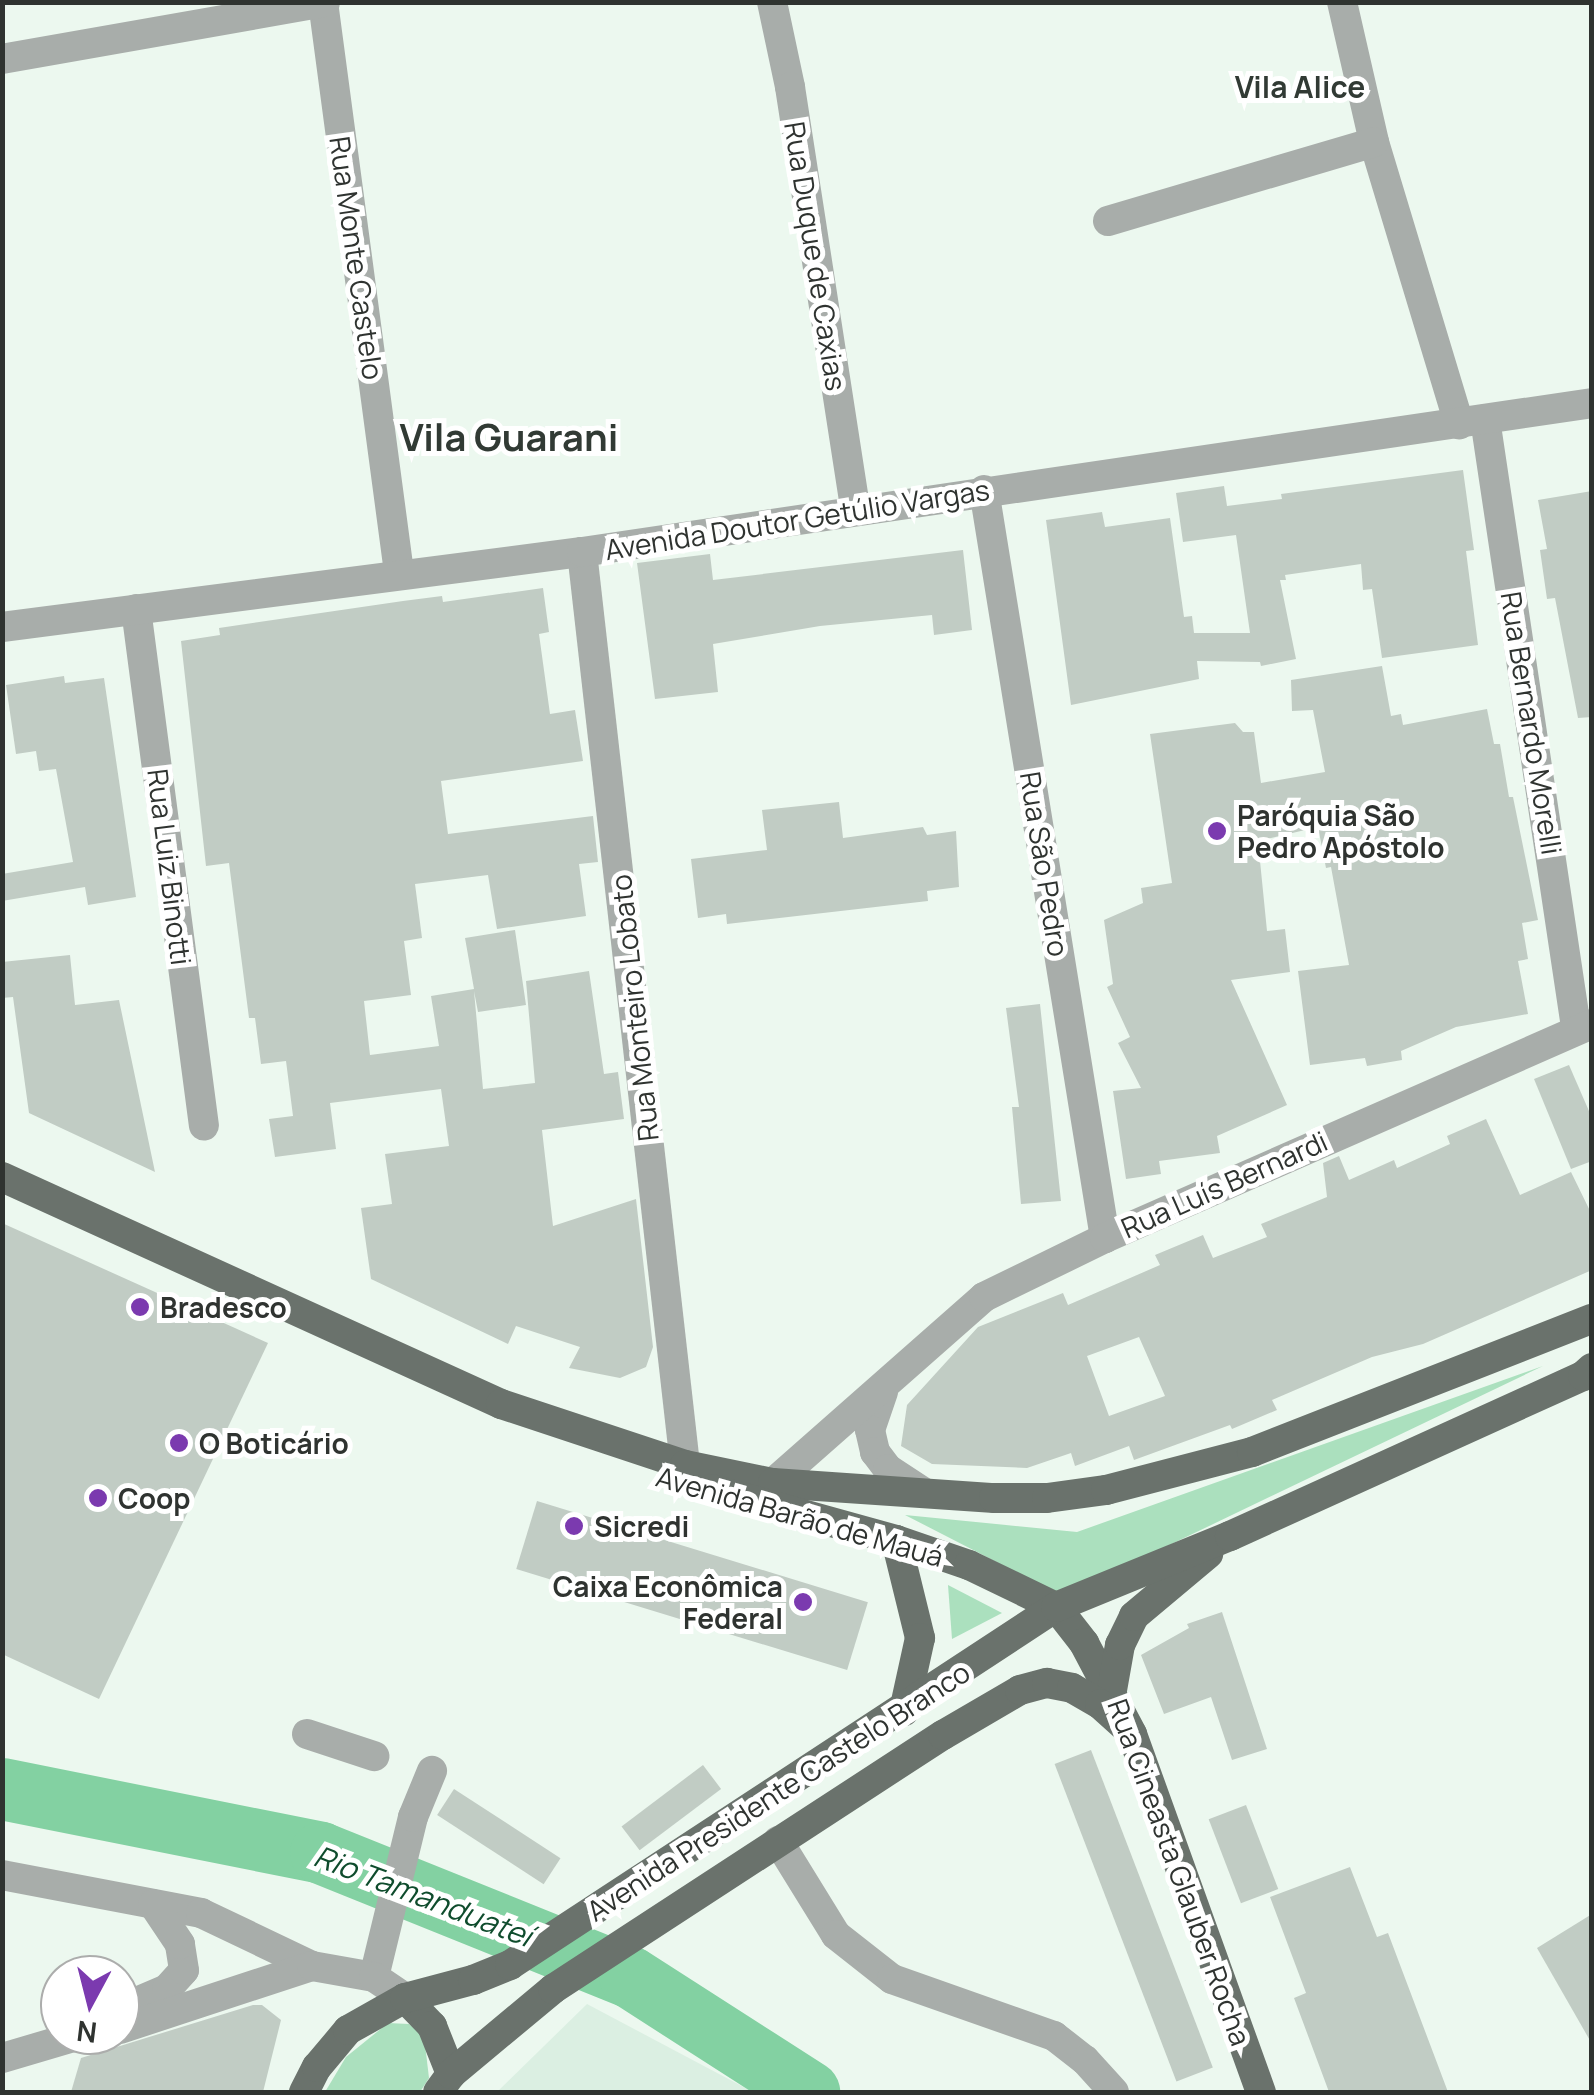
<!DOCTYPE html>
<meta charset="utf-8">
<style>
body{margin:0}
#map{position:relative;width:1594px;height:2095px;overflow:hidden;background:#ecf8ef;font-family:Manrope,sans-serif}
div>[style]{position:absolute}
.built>*{inset:0;background:#dbefe2}
.green>*{inset:0;background:#abe0be}
.river>*{height:62px;margin:-31px;padding:0 31px;transform-origin:31px;border-radius:31px;background:#83d1a2}
.building>*{inset:0;background:#c1ccc4;transform-origin:0 0}
.minor>*{height:30px;margin:-15px;padding:0 15px;transform-origin:15px;border-radius:15px;background:#a8adaa}
.major>*{height:30px;margin:-15px;padding:0 15px;transform-origin:15px;border-radius:15px;background:#6a726c}
.dots>*{width:28px;height:28px;translate:-50% -50%;box-sizing:border-box;border:5px solid #fff;border-radius:50%}
span{translate:-50% -50%;white-space:nowrap;text-align:center;line-height:1.15;-webkit-text-stroke:10px #fff;paint-order:stroke}
.street-label{font-size:28px;color:#2f3330}
.poi-label{font-size:28px;color:#2f3330;font-weight:700}
.left{translate:0 -50%;text-align:left}
.right{translate:-100% -50%;text-align:right}
.neighbourhood-label{font-size:30px;color:#313a34;font-weight:700}
.water-label{font-size:30px;color:#0f4c2d;font-style:italic}
.district-label{font-size:38px;color:#313a34;font-weight:700}
.frame{position:absolute;inset:0;border:5px solid #2f3330;pointer-events:none}
.north{position:absolute;left:40px;top:1955px;width:100px;height:100px;box-sizing:border-box;background:#fff;border:2px solid #acadac;border-radius:50%;rotate:187deg;font-size:28px;font-weight:700;line-height:40px;text-align:center;color:#2f3330}
.north::after{content:'';display:block;margin:auto;width:35px;height:45px;background:#7b3aaf;clip-path:polygon(50% 0,100% 100%,50% 72%,0 100%)}
</style>
<div id="map">
<div class="built">
<i style="clip-path:polygon(587px 2004px,753px 2092px,497px 2092px)"></i>
</div>
<div class="green">
<i style="clip-path:polygon(1543px 1366px,1063px 1596px,905px 1515px,1077px 1532px)"></i>
<i style="clip-path:polygon(948px 1585px,1002px 1613px,952px 1639px)"></i>
<i style="clip-path:polygon(388px 2023px,409px 2024px,424px 2036px,429px 2078px,420px 2092px,325px 2092px,346px 2057px)"></i>
</div>
<div class="river">
<i style="left:2px;top:1789px;width:325px;rotate:11.3deg"></i>
<i style="left:321px;top:1853px;width:333px;rotate:21.9deg"></i>
<i style="left:630px;top:1977px;width:213px;rotate:32.7deg"></i>
</div>
<div class="building">
<i style="clip-path:polygon(1463px 470px,1474px 550px,1466px 551px,1478px 645px,1382px 658px,1372px 589px,1363px 590px,1361px 564px,1285px 575px,1286px 580px,1280px 580px,1296px 659px,1261px 666px,1260px 662px,1197px 661px,1199px 679px,1071px 705px,1046px 520px,1102px 512px,1105px 527px,1170px 518px,1184px 617px,1192px 616px,1194px 633px,1250px 633px,1236px 535px,1183px 542px,1176px 493px,1224px 486px,1227px 506px,1282px 499px,1281px 494px)"></i>
<i style="clip-path:polygon(1592px 491px,1592px 717px,1578px 718px,1555px 598px,1547px 599px,1540px 550px,1547px 549px,1538px 500px)"></i>
<i style="clip-path:polygon(963px 550px,972px 630px,934px 635px,932px 615px,820px 626px,713px 644px,718px 692px,655px 699px,637px 563px,710px 554px,713px 580px)"></i>
<i style="clip-path:polygon(543px 588px,549px 632px,539px 634px,550px 714px,575px 710px,583px 761px,441px 781px,448px 834px,593px 816px,598px 862px,579px 864px,586px 916px,497px 929px,488px 875px,415px 884px,422px 938px,404px 941px,411px 995px,364px 1001px,370px 1055px,439px 1046px,431px 996px,474px 989px,465px 938px,515px 930px,526px 1005px,478px 1012px,474px 991px,483px 1089px,535px 1083px,526px 981px,589px 971px,604px 1074px,618px 1072px,624px 1119px,542px 1130px,553px 1226px,636px 1199px,653px 1347px,646px 1367px,620px 1378px,569px 1368px,580px 1347px,516px 1326px,508px 1344px,371px 1279px,361px 1208px,392px 1204px,385px 1154px,449px 1146px,441px 1089px,330px 1103px,336px 1149px,275px 1157px,269px 1119px,293px 1116px,286px 1061px,261px 1064px,255px 1018px,249px 1018px,229px 863px,206px 866px,181px 641px,220px 635px,219px 628px,403px 601px,442px 596px,443px 602px)"></i>
<i style="clip-path:polygon(1382px 666px,1391px 716px,1401px 714px,1403px 725px,1487px 709px,1494px 744px,1500px 744px,1509px 797px,1513px 797px,1538px 920px,1522px 923px,1528px 959px,1518px 961px,1528px 1014px,1456px 1027px,1401px 1051px,1402px 1060px,1367px 1066px,1365px 1058px,1310px 1065px,1298px 971px,1349px 965px,1331px 867px,1326px 868px,1318px 827px,1258px 841px,1267px 931px,1285px 929px,1290px 972px,1231px 980px,1287px 1105px,1217px 1136px,1220px 1153px,1159px 1161px,1161px 1174px,1126px 1179px,1113px 1091px,1141px 1088px,1118px 1043px,1130px 1037px,1107px 987px,1113px 984px,1104px 920px,1143px 903px,1141px 888px,1172px 883px,1150px 734px,1235px 723px,1243px 732px,1254px 732px,1261px 783px,1325px 772px,1313px 710px,1292px 711px,1291px 680px)"></i>
<i style="clip-path:polygon(64px 676px,65px 683px,104px 678px,136px 897px,88px 905px,85px 887px,2px 901px,2px 874px,73px 862px,56px 769px,39px 771px,36px 751px,16px 754px,6px 685px)"></i>
<i style="clip-path:polygon(839px 802px,843px 838px,923px 827px,927px 835px,956px 831px,959px 887px,927px 891px,928px 901px,727px 924px,726px 914px,698px 918px,691px 859px,767px 850px,762px 810px)"></i>
<i style="clip-path:polygon(70px 955px,75px 1005px,119px 1000px,155px 1172px,29px 1113px,13px 997px,2px 998px,2px 962px)"></i>
<i style="clip-path:polygon(1040px 1004px,1061px 1201px,1021px 1204px,1012px 1107px,1019px 1107px,1006px 1008px)"></i>
<i style="clip-path:polygon(1569px 1065px,1592px 1118px,1592px 1161px,1571px 1169px,1534px 1079px)"></i>
<i style="clip-path:polygon(evenodd,1486px 1119px,1520px 1195px,1571px 1172px,1592px 1215px,1592px 1270px,1423px 1344px,1372px 1357px,1272px 1400px,1277px 1410px,1232px 1429px,1230px 1425px,1134px 1460px,1129px 1446px,1075px 1466px,1071px 1453px,1027px 1468px,932px 1464px,901px 1446px,907px 1405px,978px 1327px,1063px 1293px,1068px 1305px,1160px 1265px,1155px 1255px,1203px 1235px,1213px 1258px,1267px 1237px,1261px 1224px,1327px 1197px,1323px 1163px,1339px 1156px,1349px 1180px,1394px 1160px,1397px 1168px,1450px 1144px,1447px 1136px,1486px 1119px,1139px 1337px,1165px 1396px,1109px 1416px,1087px 1356px,1139px 1337px)"></i>
<i style="clip-path:polygon(2px 1223px,268px 1343px,99px 1699px,2px 1654px)"></i>
<i style="left:537px;top:1501px;width:346px;height:71px;rotate:17deg"></i>
<i style="clip-path:polygon(1222px 1612px,1267px 1749px,1232px 1760px,1211px 1697px,1164px 1714px,1141px 1655px,1189px 1628px,1187px 1624px)"></i>
<i style="left:1091px;top:1750px;width:340px;height:39px;rotate:69deg"></i>
<i style="left:703px;top:1765px;width:30px;height:102px;rotate:53deg"></i>
<i style="left:454px;top:1789px;width:127px;height:31px;rotate:33deg"></i>
<i style="left:1246px;top:1805px;width:90px;height:40px;rotate:69deg"></i>
<i style="clip-path:polygon(1350px 1867px,1377px 1937px,1388px 1933px,1448px 2092px,1329px 2092px,1294px 1998px,1306px 1993px,1270px 1897px)"></i>
<i style="clip-path:polygon(1592px 1914px,1592px 2044px,1537px 1948px)"></i>
<i style="clip-path:polygon(253px 2005px,262px 2005px,281px 2020px,263px 2092px,71px 2092px,81px 2058px)"></i>
</div>
<div class="minor">
<i style="left:323px;top:2px;width:575px;rotate:82.41deg"></i>
<i style="left:772px;top:2px;width:87px;rotate:78deg"></i>
<i style="left:790px;top:87px;width:429px;rotate:81.2deg"></i>
<i style="left:1342px;top:2px;width:144px;rotate:77.1deg"></i>
<i style="left:1374px;top:142px;width:295px;rotate:73.2deg"></i>
<i style="left:2px;top:59px;width:328px;rotate:-10deg"></i>
<i style="left:1108px;top:221px;width:277px;rotate:-16.5deg"></i>
<i style="left:1485px;top:419px;width:615px;rotate:81.49deg"></i>
<i style="left:984px;top:490px;width:758px;rotate:80.81deg"></i>
<i style="left:582px;top:552px;width:919px;rotate:83.56deg"></i>
<i style="left:136px;top:609px;width:521px;rotate:82.51deg"></i>
<i style="left:2px;top:627px;width:585px;rotate:-7.37deg"></i>
<i style="left:582px;top:552px;width:1021px;rotate:-8.39deg"></i>
<i style="left:883px;top:1392px;width:40px;rotate:108.9deg"></i>
<i style="left:870px;top:1430px;width:23px;rotate:77deg"></i>
<i style="left:875px;top:1452px;width:21px;rotate:53deg"></i>
<i style="left:888px;top:1469px;width:42px;rotate:33.3deg"></i>
<i style="left:773px;top:1483px;width:281px;rotate:-41.4deg"></i>
<i style="left:984px;top:1297px;width:135px;rotate:-26deg"></i>
<i style="left:1105px;top:1238px;width:532px;rotate:-23.72deg"></i>
<i style="left:307px;top:1734px;width:71px;rotate:18.2deg"></i>
<i style="left:778px;top:1841px;width:110px;rotate:58.3deg"></i>
<i style="left:836px;top:1935px;width:71px;rotate:38.2deg"></i>
<i style="left:892px;top:1979px;width:172px;rotate:19.4deg"></i>
<i style="left:1054px;top:2036px;width:39px;rotate:38deg"></i>
<i style="left:1085px;top:2060px;width:43px;rotate:47.8deg"></i>
<i style="left:2px;top:1875px;width:203px;rotate:10.8deg"></i>
<i style="left:201px;top:1913px;width:123px;rotate:25.5deg"></i>
<i style="left:374px;top:1977px;width:165px;rotate:-76.3deg"></i>
<i style="left:413px;top:1817px;width:50px;rotate:-67.6deg"></i>
<i style="left:120px;top:2009px;width:51px;rotate:-23.1deg"></i>
<i style="left:167px;top:1989px;width:25px;rotate:-48deg"></i>
<i style="left:184px;top:1970px;width:26px;rotate:-99deg"></i>
<i style="left:180px;top:1944px;width:48px;rotate:-124deg"></i>
<i style="left:120px;top:2029px;width:202px;rotate:-18.2deg"></i>
<i style="left:312px;top:1966px;width:63px;rotate:10.1deg"></i>
<i style="left:374px;top:1977px;width:37px;rotate:34deg"></i>
<i style="left:2px;top:2058px;width:81px;rotate:-16.4deg"></i>
</div>
<div class="major">
<i style="left:2px;top:1177px;width:548px;rotate:24.46deg"></i>
<i style="left:501px;top:1404px;width:194px;rotate:18.3deg"></i>
<i style="left:685px;top:1465px;width:90px;rotate:11.6deg"></i>
<i style="left:773px;top:1483px;width:222px;rotate:3.9deg"></i>
<i style="left:994px;top:1498px;width:53px"></i>
<i style="left:1047px;top:1498px;width:60px;rotate:-7.7deg"></i>
<i style="left:1106px;top:1490px;width:151px;rotate:-14.6deg"></i>
<i style="left:1252px;top:1452px;width:365px;rotate:-21.4deg"></i>
<i style="left:712px;top:1489px;width:191px;rotate:15.5deg"></i>
<i style="left:896px;top:1540px;width:77px;rotate:18.9deg"></i>
<i style="left:969px;top:1565px;width:97px;rotate:25.8deg"></i>
<i style="left:1056px;top:1607px;width:46px;rotate:52.1deg"></i>
<i style="left:1084px;top:1643px;width:103px;rotate:62.2deg"></i>
<i style="left:1132px;top:1734px;width:381px;rotate:70.2deg"></i>
<i style="left:896px;top:1540px;width:101px;rotate:76.2deg"></i>
<i style="left:920px;top:1638px;width:75px;rotate:102.4deg"></i>
<i style="left:1112px;top:1690px;width:46px;rotate:-79.9deg"></i>
<i style="left:1120px;top:1645px;width:32px;rotate:-64deg"></i>
<i style="left:1134px;top:1616px;width:97px;rotate:-40deg"></i>
<i style="left:405px;top:1998px;width:39px;rotate:46deg"></i>
<i style="left:432px;top:2026px;width:52px;rotate:68.4deg"></i>
<i style="left:304px;top:2092px;width:28px;rotate:-63deg"></i>
<i style="left:317px;top:2067px;width:48px;rotate:-50deg"></i>
<i style="left:348px;top:2030px;width:65px;rotate:-29.3deg"></i>
<i style="left:405px;top:1998px;width:70px;rotate:-14.8deg"></i>
<i style="left:473px;top:1980px;width:40px;rotate:-22deg"></i>
<i style="left:510px;top:1965px;width:653px;rotate:-33.25deg"></i>
<i style="left:1056px;top:1607px;width:188px;rotate:-22.2deg"></i>
<i style="left:1230px;top:1536px;width:388px;rotate:-24.4deg"></i>
<i style="left:1583px;top:1376px;width:12px;rotate:-42deg"></i>
<i style="left:438px;top:2092px;width:22px;rotate:-54deg"></i>
<i style="left:451px;top:2074px;width:133px;rotate:-39.8deg"></i>
<i style="left:553px;top:1989px;width:465px;rotate:-33.1deg"></i>
<i style="left:943px;top:1735px;width:89px;rotate:-30.3deg"></i>
<i style="left:1020px;top:1690px;width:28px;rotate:-15deg"></i>
<i style="left:1047px;top:1683px;width:25px;rotate:11deg"></i>
<i style="left:1072px;top:1688px;width:32px;rotate:30deg"></i>
<i style="left:1100px;top:1704px;width:31px;rotate:42deg"></i>
</div>
<div class="dots">
<i style="left:1217px;top:831px;background:#7b3aaf"></i>
<i style="left:140px;top:1307px;background:#7b3aaf"></i>
<i style="left:179px;top:1443px;background:#7b3aaf"></i>
<i style="left:98px;top:1498px;background:#7b3aaf"></i>
<i style="left:574px;top:1526px;background:#7b3aaf"></i>
<i style="left:803px;top:1602px;background:#7b3aaf"></i>
</div>
<div class="street-label">
<span style="left:816px;top:256px;rotate:81deg">Rua Duque de Caxias</span>
<span style="left:357px;top:258px;rotate:82deg">Rua Monte Castelo</span>
<span style="left:797px;top:519px;rotate:-9deg">Avenida Doutor Getúlio Vargas</span>
<span style="left:1532px;top:723px;rotate:81deg">Rua Bernardo Morelli</span>
<span style="left:1045px;top:864px;rotate:81deg">Rua São Pedro</span>
<span style="left:170px;top:867px;rotate:83deg">Rua Luiz Binotti</span>
<span style="left:634px;top:1008px;rotate:-96deg">Rua Monteiro Lobato</span>
<span style="left:1224px;top:1184px;rotate:-24deg">Rua Luís Bernardi</span>
<span style="left:800px;top:1516px;rotate:16deg">Avenida Barão de Mauá</span>
<span style="left:778px;top:1791px;rotate:-33deg">Avenida Presidente Castelo Branco</span>
<span style="left:1180px;top:1872px;rotate:70deg">Rua Cineasta Glauber Rocha</span>
</div>
<div class="poi-label">
<span class="left" style="left:1237px;top:831px">Paróquia São<br>Pedro Apóstolo</span>
<span class="left" style="left:160px;top:1307px">Bradesco</span>
<span class="left" style="left:199px;top:1443px">O Boticário</span>
<span class="left" style="left:118px;top:1498px">Coop</span>
<span class="left" style="left:594px;top:1526px">Sicredi</span>
<span class="right" style="left:783px;top:1602px">Caixa Econômica<br>Federal</span>
</div>
<div class="neighbourhood-label">
<span style="left:1300px;top:87px">Vila Alice</span>
</div>
<div class="water-label">
<span style="left:423px;top:1896px;rotate:21deg">Rio Tamanduateí</span>
</div>
<div class="district-label">
<span style="left:509px;top:437px">Vila Guarani</span>
</div>
<div class="frame"></div>
<div class="north">N</div>
</div>
